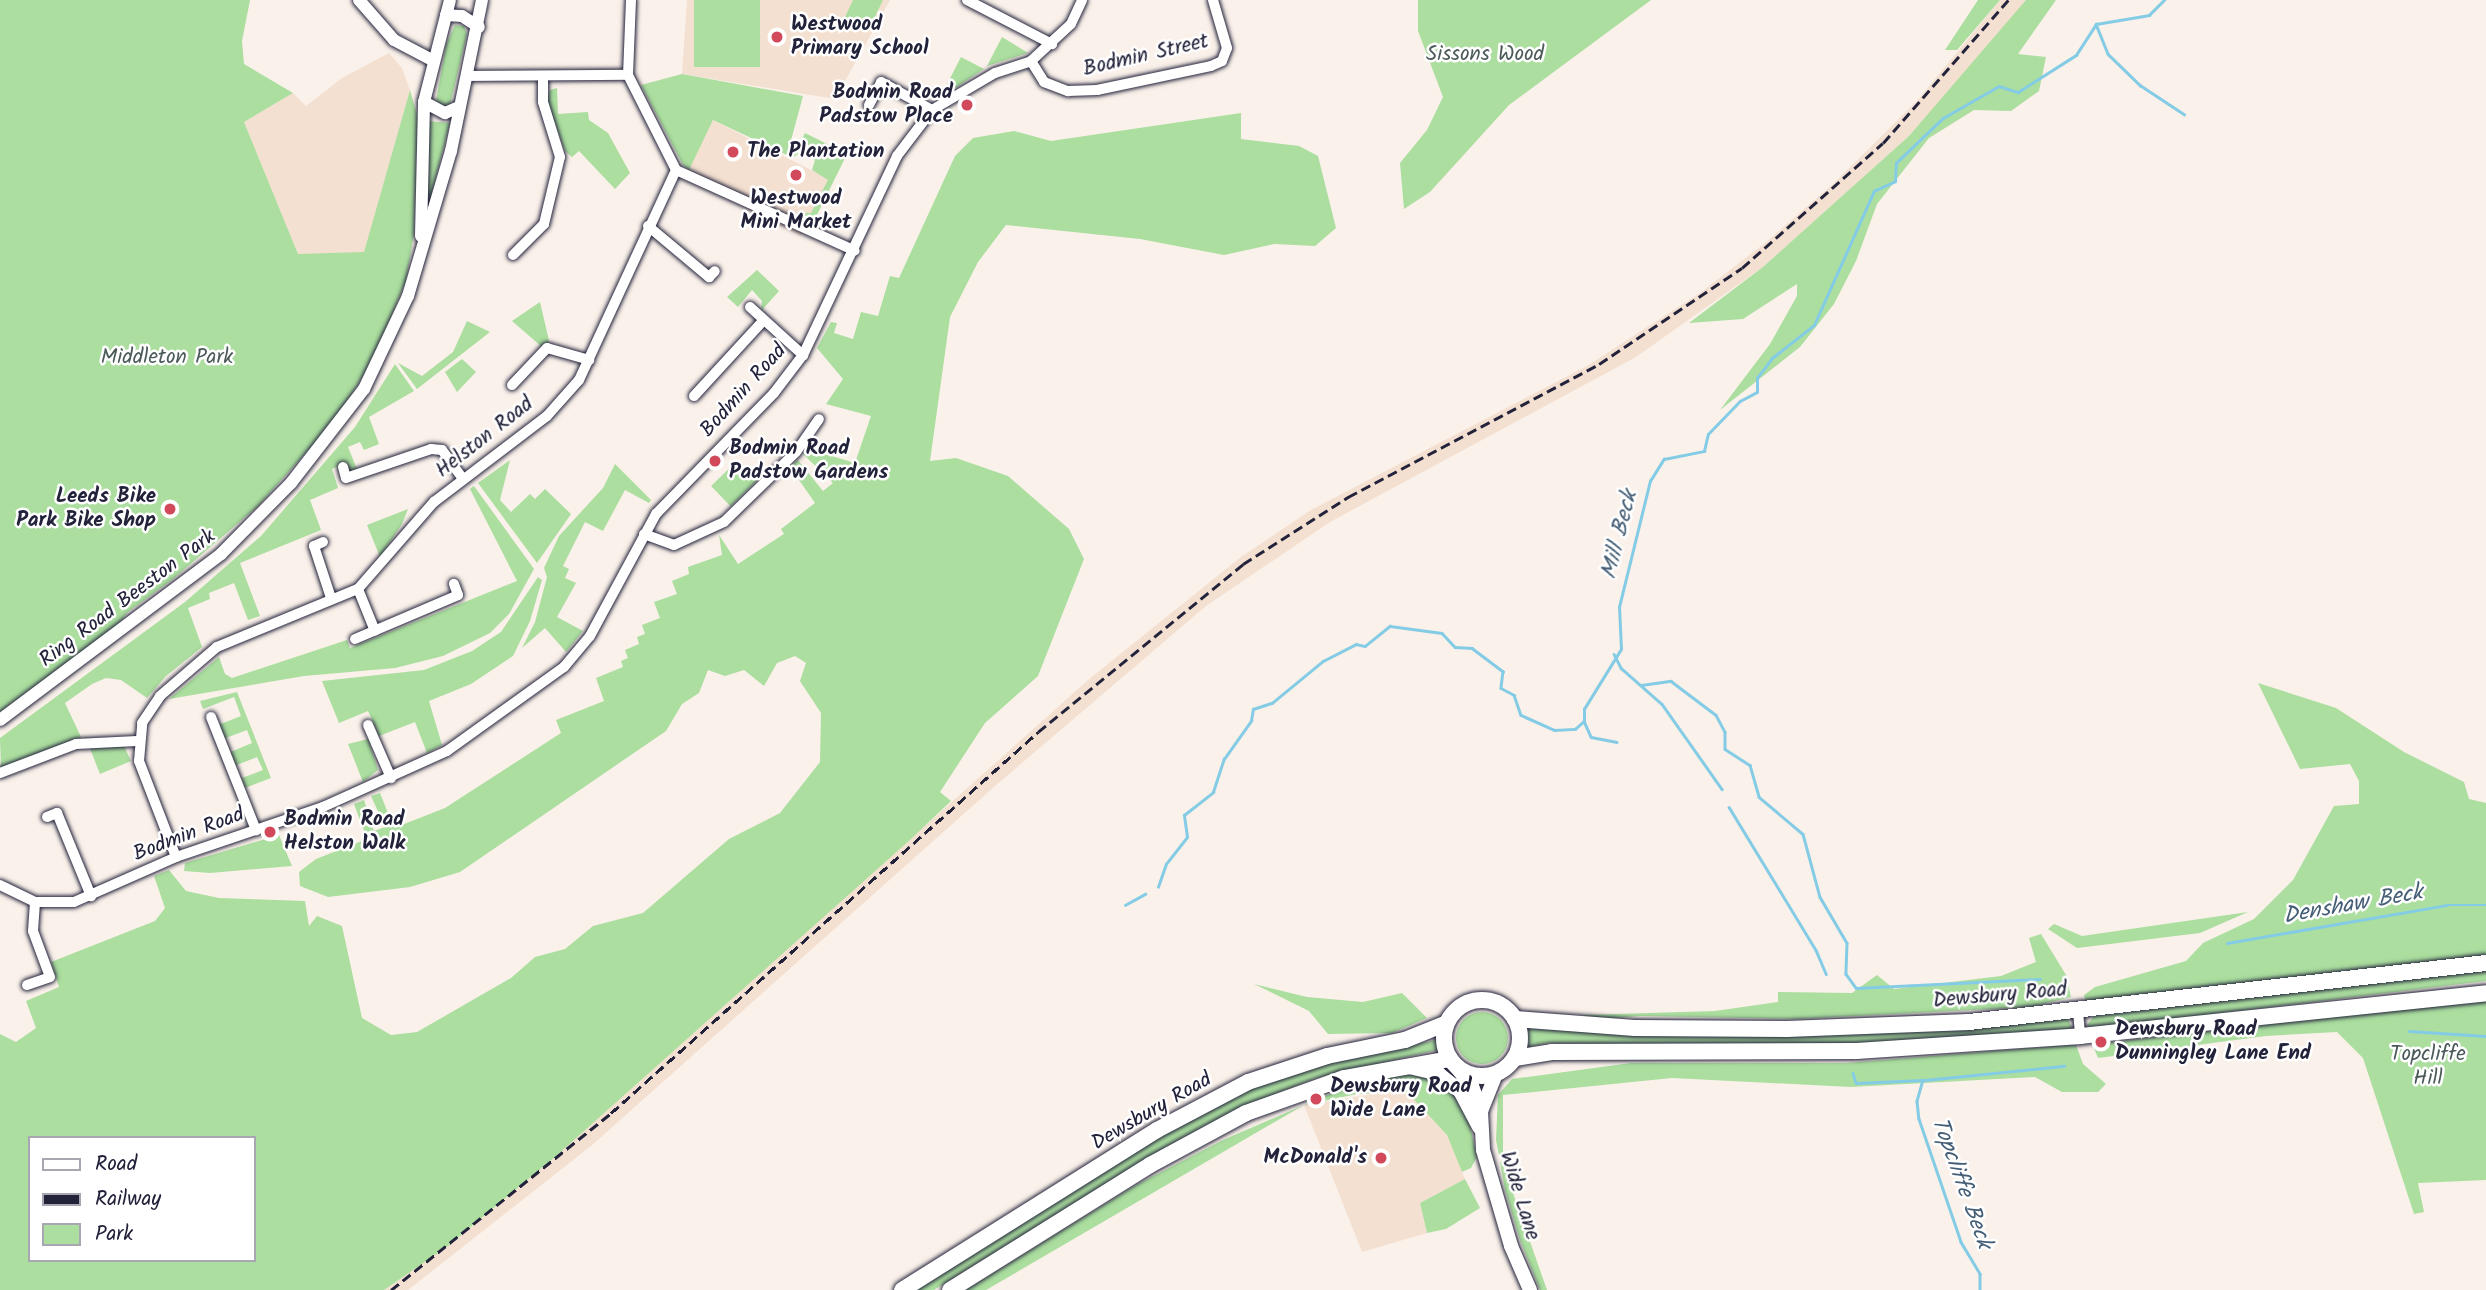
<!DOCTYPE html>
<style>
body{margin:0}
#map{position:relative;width:2486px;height:1290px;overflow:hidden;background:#faf1ea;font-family:Kalam,sans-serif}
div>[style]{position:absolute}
.built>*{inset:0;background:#f4e0d1;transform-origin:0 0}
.green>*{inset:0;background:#abde9f;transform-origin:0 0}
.round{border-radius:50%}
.stream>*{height:2.5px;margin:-1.25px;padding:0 1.25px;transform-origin:1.25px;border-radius:1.25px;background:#84cce5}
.roads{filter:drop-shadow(0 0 2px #22223b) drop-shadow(0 0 2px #22223b)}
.minor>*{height:10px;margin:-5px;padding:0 5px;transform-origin:5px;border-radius:5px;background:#fff}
.tertiary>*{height:12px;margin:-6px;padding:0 6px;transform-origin:6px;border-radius:6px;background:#fff}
.secondary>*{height:14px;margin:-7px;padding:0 7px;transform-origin:7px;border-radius:7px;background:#fff}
.trunk>*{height:16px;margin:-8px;padding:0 8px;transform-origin:8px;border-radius:8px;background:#fff}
.trunk>.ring{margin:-8px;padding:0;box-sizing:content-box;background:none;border:16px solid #fff;border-radius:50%}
.rail>*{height:2.5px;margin-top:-1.25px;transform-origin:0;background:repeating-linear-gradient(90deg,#22223b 0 10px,transparent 0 15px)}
.dots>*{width:19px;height:19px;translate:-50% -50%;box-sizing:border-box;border:4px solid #fff;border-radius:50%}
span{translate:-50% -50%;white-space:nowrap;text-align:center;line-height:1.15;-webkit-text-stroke:5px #fff;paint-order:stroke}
.poi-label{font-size:21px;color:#22223b;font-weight:700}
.left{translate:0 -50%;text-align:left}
.right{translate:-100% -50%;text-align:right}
.park-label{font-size:21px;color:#4b5a59}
.street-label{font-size:21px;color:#22223b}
.water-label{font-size:23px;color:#445e76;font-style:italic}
.legend{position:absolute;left:28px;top:1136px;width:228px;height:126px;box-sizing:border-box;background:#fff;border:2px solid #a7a7b1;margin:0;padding:9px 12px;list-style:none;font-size:21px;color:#22223b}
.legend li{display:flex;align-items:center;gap:14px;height:35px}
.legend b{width:35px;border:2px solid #a7a7b1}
</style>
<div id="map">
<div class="built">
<i style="clip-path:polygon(687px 0,890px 0,835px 99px,682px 74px)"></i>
<i style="clip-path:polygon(2000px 0,2027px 0,1909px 136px,1763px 267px,1636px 357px,1330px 522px,1206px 606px,995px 786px,591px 1146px,408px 1290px,384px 1290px,448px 1246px,556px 1156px,1088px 680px,1241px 557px,1311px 510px,1587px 366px,1700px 293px,1765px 243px,1832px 185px,1917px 101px)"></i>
<i style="clip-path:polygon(389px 53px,402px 68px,410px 90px,364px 253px,298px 254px,244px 122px,293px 93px,306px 106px,342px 78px)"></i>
<i style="left:713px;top:120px;width:131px;height:64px;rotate:27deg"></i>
<i style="clip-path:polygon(1398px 1090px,1407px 1092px,1447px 1135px,1465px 1179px,1420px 1203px,1427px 1233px,1362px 1252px,1304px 1105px)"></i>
</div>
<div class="green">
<i style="clip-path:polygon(0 0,250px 0,242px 41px,244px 64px,293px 93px,244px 122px,298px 254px,364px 252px,410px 90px,418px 118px,414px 234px,406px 281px,374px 358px,337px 418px,258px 506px,173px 579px,128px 612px,117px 626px,0 712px)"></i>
<i style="left:694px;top:0;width:66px;height:67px"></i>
<i style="clip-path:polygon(853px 0,883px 0,868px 31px,844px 19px)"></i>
<i style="clip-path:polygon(1418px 0,1651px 0,1509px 105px,1430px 192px,1404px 209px,1400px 163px,1427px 130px,1443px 97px,1418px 31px)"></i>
<i style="clip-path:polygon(1978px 0,2000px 0,1957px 50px,1945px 50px)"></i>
<i style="clip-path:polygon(2026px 0,2056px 0,2018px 54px,2046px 57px,2039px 91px,2011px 111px,1974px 110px,1929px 138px,1877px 204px,1856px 261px,1834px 304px,1800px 347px,1720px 410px,1770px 344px,1797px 296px,1797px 284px,1743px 319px,1689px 323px,1763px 267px,1909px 136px)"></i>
<i style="clip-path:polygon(455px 25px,464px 26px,467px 34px,450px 105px,445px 108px,436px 101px,446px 45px)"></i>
<i style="clip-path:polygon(1002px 37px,1028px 53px,987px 66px)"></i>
<i style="clip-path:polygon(961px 57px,984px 69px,940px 98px)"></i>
<i style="clip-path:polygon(682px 74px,803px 96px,787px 155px,713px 120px,689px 170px,683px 165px,641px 85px)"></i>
<i style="clip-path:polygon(557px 88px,558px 114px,588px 112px,589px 120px,608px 133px,630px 173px,615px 189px,579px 151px,572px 157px,565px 151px,547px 100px,550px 90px)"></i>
<i style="clip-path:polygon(evenodd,1241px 113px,1241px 139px,1299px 146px,1318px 156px,1336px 228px,1315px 246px,1274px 244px,1224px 255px,1140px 239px,1006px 225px,978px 262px,950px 317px,930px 461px,956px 458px,1008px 476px,1069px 529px,1084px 559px,1038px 676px,985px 723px,940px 792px,951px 801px,911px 839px,556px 1156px,448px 1246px,384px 1290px,0 1290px,0 1034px,16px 1042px,36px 1028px,26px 1001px,59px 987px,51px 962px,155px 921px,165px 908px,154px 876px,169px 870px,186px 891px,219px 898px,305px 901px,309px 926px,317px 916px,342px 926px,362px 1018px,391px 1035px,417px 1032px,511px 978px,535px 957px,565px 949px,593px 926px,643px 913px,729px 839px,780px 813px,820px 762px,821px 713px,800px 681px,806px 663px,795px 656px,777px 663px,764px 686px,744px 670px,725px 676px,708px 670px,699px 693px,682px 704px,666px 731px,460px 872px,410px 887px,328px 897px,300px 886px,299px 872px,316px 859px,367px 839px,354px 804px,364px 800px,374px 831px,385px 827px,371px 796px,380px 793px,394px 828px,445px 808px,561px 733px,556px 720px,604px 701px,596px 678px,623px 667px,621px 661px,628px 658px,625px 650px,639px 644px,637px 637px,645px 634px,642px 625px,660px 618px,654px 602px,677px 594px,672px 581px,689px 574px,688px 567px,722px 555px,719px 535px,738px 564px,784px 534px,781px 529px,815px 503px,790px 467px,798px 460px,823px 491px,833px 483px,803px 454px,808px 449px,855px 463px,871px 416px,826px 404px,843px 379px,817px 348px,831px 322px,837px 323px,834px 333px,853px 339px,861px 312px,878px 316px,890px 276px,899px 278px,955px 156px,973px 138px,1014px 131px,1051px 141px,1241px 113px,30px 1138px,254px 1138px,254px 1260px,30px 1260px,30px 1138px)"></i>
<i style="clip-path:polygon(428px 121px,450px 123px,429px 204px,428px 203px)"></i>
<i style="clip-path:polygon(805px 133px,847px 154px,812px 225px,803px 213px,811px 213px,828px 180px,812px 170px,815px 160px,798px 154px,792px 158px)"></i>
<i style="clip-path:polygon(757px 270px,779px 291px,761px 311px,762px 301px,752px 290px,738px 307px,727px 297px)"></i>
<i style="clip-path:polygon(540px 302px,550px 345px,542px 347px,512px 321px)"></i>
<i style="clip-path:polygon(467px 321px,490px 332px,417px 389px,398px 363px,422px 376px,453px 352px)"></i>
<i style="clip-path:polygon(462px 359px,476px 372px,457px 392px,445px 372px)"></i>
<i style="clip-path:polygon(395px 364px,414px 391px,369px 417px,379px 444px,364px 450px,360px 442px,348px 447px,359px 474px,353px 476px,346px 463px,332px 469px,338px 488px,310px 500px,321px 530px,240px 563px,260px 616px,248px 620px,234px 583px,209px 593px,210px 599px,188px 608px,202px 647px,166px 676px,147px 698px,121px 680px,106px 678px,92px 684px,65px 703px,81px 737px,1px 770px,0 738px,185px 602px,261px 536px,355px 427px)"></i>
<i style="clip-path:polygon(510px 460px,500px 500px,511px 512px,530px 494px,535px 499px,545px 489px,571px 514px,537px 563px,478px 483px)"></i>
<i style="left:737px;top:461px;width:28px;height:36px;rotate:46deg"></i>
<i style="clip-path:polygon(615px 464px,651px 500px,649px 503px,625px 490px,603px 531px,585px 522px,563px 566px,569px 569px,565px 578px,576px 583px,557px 617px,583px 631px,575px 641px,566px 652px,545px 628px,522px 648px,535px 622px,547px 577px,544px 568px,559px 536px,603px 488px)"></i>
<i style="clip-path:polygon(474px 486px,534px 569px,509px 614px,490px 633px,443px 656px,395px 668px,304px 676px,169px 699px,219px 657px,225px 674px,232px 678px,347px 640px,350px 648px,517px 581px,470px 489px)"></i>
<i style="clip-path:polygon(408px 509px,402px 524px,380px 557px,367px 525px)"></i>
<i style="clip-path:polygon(538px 577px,542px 580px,530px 621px,513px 656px,471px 684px,429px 701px,442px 745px,427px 753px,415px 722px,379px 736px,368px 711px,339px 723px,322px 681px,424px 670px,472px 651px,501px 632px)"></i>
<i style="clip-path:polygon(2258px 683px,2336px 708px,2404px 752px,2464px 782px,2469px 799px,2486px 803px,2486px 956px,2098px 1003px,2085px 1000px,2084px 995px,2095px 987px,2186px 961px,2203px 943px,2254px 919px,2293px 880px,2334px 806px,2359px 804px,2359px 781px,2350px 764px,2300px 769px)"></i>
<i style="clip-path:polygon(237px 692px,271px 778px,245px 788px,242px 778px,263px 770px,257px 757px,234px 766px,228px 753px,252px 743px,247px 730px,223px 739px,218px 725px,241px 716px,234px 697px,203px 709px,200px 701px)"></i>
<i style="clip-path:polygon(368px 739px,378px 770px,363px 782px,348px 744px)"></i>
<i style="clip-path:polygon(89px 746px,124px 746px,131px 761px,100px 774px)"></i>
<i style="clip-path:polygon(279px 835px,292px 866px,210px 873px,184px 871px,185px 863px)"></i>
<i style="clip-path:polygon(2248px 912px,2200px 933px,2077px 948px,2048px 929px,2054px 924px,2082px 936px)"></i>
<i style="clip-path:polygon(2041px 934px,2066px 975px,2071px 997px,2032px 1007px,1797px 1019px,1640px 1016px,1590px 1020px,1584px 1015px,1715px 1011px,1778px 1002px,1778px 992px,1852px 993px,1877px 975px,1894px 989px,2001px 976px,2036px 962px,2029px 938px)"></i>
<i style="clip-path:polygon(2486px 968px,2486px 981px,2092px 1029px,2087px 1025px,2094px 1016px)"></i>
<i style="clip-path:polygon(1254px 984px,1307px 997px,1363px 1002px,1402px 993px,1427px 1018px,1392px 1033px,1328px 1034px,1309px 1011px)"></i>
<i style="clip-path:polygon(2486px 999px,2486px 1180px,2418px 1183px,2424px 1212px,2414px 1214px,2363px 1058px,2337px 1032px,2266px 1036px,2098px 1058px,2094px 1048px,2096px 1044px)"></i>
<i class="round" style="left:1456px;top:1012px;width:52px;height:52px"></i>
<i style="clip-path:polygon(2068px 1019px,2072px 1028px,2060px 1032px,1790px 1048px,1548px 1043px,1529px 1047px,1528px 1026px,1664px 1034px)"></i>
<i style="clip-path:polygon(1436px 1040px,1437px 1050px,1316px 1078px,1244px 1106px,1171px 1144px,934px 1290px,909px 1290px,1178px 1123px,1260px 1084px,1314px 1067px)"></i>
<i style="clip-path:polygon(2068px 1045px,2076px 1045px,2083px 1064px,2106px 1084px,2098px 1092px,2062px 1092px,2035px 1077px,1851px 1087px,1672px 1078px,1503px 1095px,1503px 1155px,1499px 1155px,1496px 1140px,1498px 1095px,1512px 1079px,1631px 1063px,1846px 1063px)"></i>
<i style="clip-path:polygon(1409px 1074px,1431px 1077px,1458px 1096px,1467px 1112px,1477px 1157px,1471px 1168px,1462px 1172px,1447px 1135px,1407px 1092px,1357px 1094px,1304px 1105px,986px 1290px,966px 1290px,1136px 1185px,1223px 1140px,1304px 1105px,1354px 1084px)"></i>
<i style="clip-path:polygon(1505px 1161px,1514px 1196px,1547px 1290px,1540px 1290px,1520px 1240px,1505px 1190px,1500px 1162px)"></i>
<i style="clip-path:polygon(1465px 1179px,1480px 1208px,1446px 1229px,1427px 1233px,1420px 1203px)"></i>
</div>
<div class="stream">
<i style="left:2096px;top:24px;width:32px;rotate:68deg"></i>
<i style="left:2108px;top:54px;width:45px;rotate:44.1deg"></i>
<i style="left:2140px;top:85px;width:53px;rotate:33.4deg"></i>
<i style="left:1614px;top:654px;width:16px;rotate:63deg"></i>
<i style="left:1621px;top:668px;width:55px;rotate:41.3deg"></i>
<i style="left:1662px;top:704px;width:104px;rotate:54.8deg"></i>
<i style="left:1641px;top:685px;width:30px;rotate:-8deg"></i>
<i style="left:1671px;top:681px;width:56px;rotate:37.1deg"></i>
<i style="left:1716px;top:715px;width:19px;rotate:62deg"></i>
<i style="left:1725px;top:732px;width:17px;rotate:90deg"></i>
<i style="left:1725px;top:749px;width:30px;rotate:33deg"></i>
<i style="left:1750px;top:765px;width:33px;rotate:74deg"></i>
<i style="left:1759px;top:797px;width:57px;rotate:40.1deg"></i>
<i style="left:1803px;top:834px;width:65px;rotate:74.9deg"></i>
<i style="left:1820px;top:897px;width:53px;rotate:59.6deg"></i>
<i style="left:1847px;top:943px;width:31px;rotate:92deg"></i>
<i style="left:1846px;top:974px;width:17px;rotate:54deg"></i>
<i style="left:1856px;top:988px;width:184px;rotate:-2.8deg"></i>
<i style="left:1584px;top:721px;width:17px;rotate:66deg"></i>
<i style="left:1591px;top:737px;width:26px;rotate:11deg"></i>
<i style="left:1729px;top:807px;width:167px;rotate:58.7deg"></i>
<i style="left:1816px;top:950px;width:26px;rotate:67deg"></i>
<i style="left:1158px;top:887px;width:24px;rotate:-71deg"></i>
<i style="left:1166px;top:864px;width:34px;rotate:-52deg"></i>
<i style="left:1187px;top:837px;width:22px;rotate:-98deg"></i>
<i style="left:1184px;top:815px;width:37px;rotate:-38deg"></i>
<i style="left:1213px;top:792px;width:35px;rotate:-72deg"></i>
<i style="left:1224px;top:759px;width:47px;rotate:-54.6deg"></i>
<i style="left:1251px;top:721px;width:12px;rotate:-81deg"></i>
<i style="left:1253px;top:709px;width:20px;rotate:-18deg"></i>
<i style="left:1272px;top:703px;width:66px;rotate:-39.5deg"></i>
<i style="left:1323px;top:661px;width:37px;rotate:-27deg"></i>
<i style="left:1356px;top:644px;width:9px;rotate:13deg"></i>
<i style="left:1365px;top:646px;width:32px;rotate:-39deg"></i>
<i style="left:1390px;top:626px;width:52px;rotate:7.7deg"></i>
<i style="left:1442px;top:633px;width:19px;rotate:47deg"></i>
<i style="left:1455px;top:647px;width:17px;rotate:3deg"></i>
<i style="left:1472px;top:648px;width:39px;rotate:37deg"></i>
<i style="left:1503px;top:671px;width:17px;rotate:97deg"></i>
<i style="left:1501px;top:688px;width:15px;rotate:28deg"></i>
<i style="left:1514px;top:695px;width:21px;rotate:71deg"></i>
<i style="left:1521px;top:715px;width:36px;rotate:24deg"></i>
<i style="left:1554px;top:730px;width:21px;rotate:-3deg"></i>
<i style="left:1575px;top:729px;width:12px;rotate:-42deg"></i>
<i style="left:1584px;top:721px;width:12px;rotate:-90deg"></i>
<i style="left:1584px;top:709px;width:70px;rotate:-58.3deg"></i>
<i style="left:1621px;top:649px;width:42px;rotate:-92.7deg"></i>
<i style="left:1619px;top:607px;width:130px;rotate:-76.2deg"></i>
<i style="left:1650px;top:481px;width:26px;rotate:-58deg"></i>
<i style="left:1664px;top:459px;width:41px;rotate:-11.3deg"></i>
<i style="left:1704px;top:451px;width:17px;rotate:-77deg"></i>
<i style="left:1708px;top:434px;width:46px;rotate:-45.9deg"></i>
<i style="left:1740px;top:401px;width:19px;rotate:-28deg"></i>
<i style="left:1757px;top:392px;width:14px;rotate:-90deg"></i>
<i style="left:1757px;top:378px;width:25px;rotate:-53deg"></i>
<i style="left:1772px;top:358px;width:53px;rotate:-38.2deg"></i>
<i style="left:1814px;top:325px;width:147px;rotate:-65.9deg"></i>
<i style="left:1874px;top:191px;width:23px;rotate:-25deg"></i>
<i style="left:1895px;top:181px;width:18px;rotate:-87deg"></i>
<i style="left:1896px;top:163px;width:65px;rotate:-43.8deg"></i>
<i style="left:1943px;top:118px;width:64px;rotate:-29.7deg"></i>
<i style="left:1999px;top:86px;width:20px;rotate:18deg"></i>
<i style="left:2018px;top:92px;width:69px;rotate:-32.5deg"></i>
<i style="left:2076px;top:55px;width:37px;rotate:-57deg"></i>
<i style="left:2096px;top:24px;width:54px;rotate:-9.6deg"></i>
<i style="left:2149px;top:15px;width:21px;rotate:-45deg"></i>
<i style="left:1125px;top:905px;width:23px;rotate:-29deg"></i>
<i style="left:2227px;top:943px;width:222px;rotate:-9.8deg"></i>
<i style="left:2446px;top:905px;width:40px"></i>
<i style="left:2409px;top:1031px;width:77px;rotate:3.7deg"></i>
<i style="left:1853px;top:1073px;width:10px;rotate:73deg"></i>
<i style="left:1856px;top:1083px;width:67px;rotate:-2.6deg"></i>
<i style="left:1923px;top:1080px;width:22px;rotate:106deg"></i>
<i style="left:1917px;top:1101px;width:18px;rotate:84deg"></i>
<i style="left:1919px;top:1119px;width:130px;rotate:71.1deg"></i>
<i style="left:1961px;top:1242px;width:37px;rotate:59deg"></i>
<i style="left:1980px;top:1274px;width:16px;rotate:90deg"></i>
<i style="left:1925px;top:1080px;width:140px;rotate:-5.8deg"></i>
</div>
<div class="roads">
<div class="minor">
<i style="left:631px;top:0;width:75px;rotate:92.3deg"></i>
<i style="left:628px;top:75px;width:106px;rotate:63.2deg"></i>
<i style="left:676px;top:170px;width:196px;rotate:24.3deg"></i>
<i style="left:967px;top:0;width:96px;rotate:27.4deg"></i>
<i style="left:1031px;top:61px;width:25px;rotate:58deg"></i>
<i style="left:1044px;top:82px;width:26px;rotate:21deg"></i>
<i style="left:1068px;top:91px;width:29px;rotate:-2deg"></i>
<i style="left:1097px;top:90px;width:116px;rotate:-11.9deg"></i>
<i style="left:1211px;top:66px;width:12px;rotate:-24deg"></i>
<i style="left:1222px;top:61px;width:14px;rotate:-69deg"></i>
<i style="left:1227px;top:48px;width:50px;rotate:-106.3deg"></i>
<i style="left:467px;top:76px;width:161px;rotate:-0.4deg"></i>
<i style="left:869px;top:105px;width:26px;rotate:-62deg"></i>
<i style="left:881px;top:82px;width:58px;rotate:28.8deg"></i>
<i style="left:648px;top:226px;width:80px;rotate:39.9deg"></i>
<i style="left:709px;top:277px;width:8px;rotate:-45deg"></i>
<i style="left:513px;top:255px;width:44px;rotate:-45deg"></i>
<i style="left:544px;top:224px;width:69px;rotate:-76.6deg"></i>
<i style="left:560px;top:157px;width:58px;rotate:-107.2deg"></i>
<i style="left:543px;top:102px;width:23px;rotate:-90deg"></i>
<i style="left:750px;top:307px;width:72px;rotate:42.2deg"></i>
<i style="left:512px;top:385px;width:51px;rotate:-46.6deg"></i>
<i style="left:547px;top:348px;width:44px;rotate:15.9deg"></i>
<i style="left:694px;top:396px;width:102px;rotate:-47.4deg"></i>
<i style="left:343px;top:467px;width:11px;rotate:75deg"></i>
<i style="left:346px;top:478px;width:90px;rotate:-18.8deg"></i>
<i style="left:431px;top:449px;width:11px;rotate:5deg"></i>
<i style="left:442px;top:450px;width:36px;rotate:54deg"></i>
<i style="left:644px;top:534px;width:32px;rotate:20deg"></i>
<i style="left:674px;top:545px;width:55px;rotate:-24.7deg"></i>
<i style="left:724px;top:522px;width:100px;rotate:-44.2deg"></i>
<i style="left:796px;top:452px;width:40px;rotate:-55.1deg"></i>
<i style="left:323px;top:542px;width:10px;rotate:156deg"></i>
<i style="left:314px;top:546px;width:55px;rotate:71.9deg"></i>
<i style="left:358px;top:589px;width:45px;rotate:68deg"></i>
<i style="left:355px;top:639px;width:112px;rotate:-23.1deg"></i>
<i style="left:458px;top:595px;width:12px;rotate:-110deg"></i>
<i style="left:211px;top:717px;width:122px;rotate:68.3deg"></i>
<i style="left:368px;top:725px;width:58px;rotate:66.5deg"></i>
<i style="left:0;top:773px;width:81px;rotate:-20.9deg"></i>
<i style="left:76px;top:744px;width:61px;rotate:-2.8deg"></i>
<i style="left:47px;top:817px;width:11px;rotate:-22deg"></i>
<i style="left:57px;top:813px;width:90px;rotate:67.7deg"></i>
<i style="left:176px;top:857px;width:103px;rotate:-111.1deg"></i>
<i style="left:139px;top:761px;width:38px;rotate:-85deg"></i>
<i style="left:142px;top:723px;width:32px;rotate:-56deg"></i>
<i style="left:160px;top:696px;width:75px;rotate:-40.7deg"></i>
<i style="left:217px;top:647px;width:152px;rotate:-22.4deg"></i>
<i style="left:358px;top:589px;width:116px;rotate:-48.9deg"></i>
<i style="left:434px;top:502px;width:142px;rotate:-37.3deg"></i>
<i style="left:547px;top:416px;width:48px;rotate:-48.4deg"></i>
<i style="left:579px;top:380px;width:231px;rotate:-65.2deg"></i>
<i style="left:0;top:885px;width:39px;rotate:26deg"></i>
<i style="left:35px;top:902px;width:39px"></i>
<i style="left:74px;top:902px;width:111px;rotate:-23.8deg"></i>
<i style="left:176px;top:857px;width:155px;rotate:-18.8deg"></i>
<i style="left:323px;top:807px;width:136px;rotate:-24.3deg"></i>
<i style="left:447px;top:751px;width:144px;rotate:-35.7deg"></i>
<i style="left:564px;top:667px;width:40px;rotate:-50deg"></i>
<i style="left:590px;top:636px;width:139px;rotate:-61.6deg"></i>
<i style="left:656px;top:514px;width:169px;rotate:-45.7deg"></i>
<i style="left:774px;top:393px;width:48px;rotate:-52.7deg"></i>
<i style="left:803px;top:355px;width:220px;rotate:-64.7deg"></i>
<i style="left:897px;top:156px;width:58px;rotate:-52.7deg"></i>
<i style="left:932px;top:110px;width:73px;rotate:-30.4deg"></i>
<i style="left:995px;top:73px;width:38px;rotate:-18deg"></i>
<i style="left:1031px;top:61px;width:54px;rotate:-42.8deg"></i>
<i style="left:1071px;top:24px;width:26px;rotate:-65deg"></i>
<i style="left:27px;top:985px;width:24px;rotate:-19deg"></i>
<i style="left:50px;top:977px;width:49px;rotate:-110.3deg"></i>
<i style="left:33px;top:931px;width:29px;rotate:-86deg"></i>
<i style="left:2078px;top:1011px;width:25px;rotate:85deg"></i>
</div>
<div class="tertiary">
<i style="left:359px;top:0;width:53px;rotate:48.8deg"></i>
<i style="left:394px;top:40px;width:43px;rotate:27.8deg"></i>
<i style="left:446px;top:15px;width:16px;rotate:4deg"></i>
<i style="left:462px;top:16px;width:20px;rotate:33deg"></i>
<i style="left:424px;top:102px;width:24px;rotate:28deg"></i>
<i style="left:445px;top:113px;width:15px;rotate:-23deg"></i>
<i style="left:421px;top:236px;width:134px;rotate:-88.7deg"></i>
<i style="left:424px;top:102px;width:105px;rotate:-75.7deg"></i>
<i style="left:0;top:720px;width:276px;rotate:-36.9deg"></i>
<i style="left:221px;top:554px;width:100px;rotate:-45.4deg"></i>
<i style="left:291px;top:483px;width:119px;rotate:-52.2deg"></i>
<i style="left:364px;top:389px;width:103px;rotate:-64.7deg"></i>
<i style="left:408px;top:296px;width:151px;rotate:-73.5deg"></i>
<i style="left:451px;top:151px;width:154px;rotate:-78.4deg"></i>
</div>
<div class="secondary">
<i style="left:1409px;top:1067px;width:31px;rotate:13deg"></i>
<i style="left:1439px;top:1074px;width:27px;rotate:39deg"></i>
<i style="left:1460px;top:1091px;width:41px;rotate:62.2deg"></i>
<i style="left:1456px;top:1067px;width:25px;rotate:50deg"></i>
<i style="left:1472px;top:1086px;width:27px;rotate:70deg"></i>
<i style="left:1496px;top:1074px;width:40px;rotate:112deg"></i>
<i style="left:1481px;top:1111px;width:39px;rotate:87deg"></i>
<i style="left:1483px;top:1150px;width:100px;rotate:73.7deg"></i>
<i style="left:1511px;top:1246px;width:48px;rotate:66.6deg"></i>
</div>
<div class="trunk">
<i class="ring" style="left:1444px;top:1000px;width:60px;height:60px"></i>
<i style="left:1515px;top:1019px;width:120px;rotate:4.3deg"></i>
<i style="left:1635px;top:1028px;width:152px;rotate:0.4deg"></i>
<i style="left:1787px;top:1029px;width:182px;rotate:-2.2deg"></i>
<i style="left:1969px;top:1022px;width:520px;rotate:-6.51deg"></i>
<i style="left:1515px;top:1058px;width:37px;rotate:-9deg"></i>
<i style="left:1552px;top:1052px;width:305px;rotate:-0.2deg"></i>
<i style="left:1857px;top:1051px;width:224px;rotate:-3.8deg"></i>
<i style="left:2080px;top:1036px;width:408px;rotate:-6deg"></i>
<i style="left:902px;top:1290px;width:301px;rotate:-32.1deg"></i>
<i style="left:1157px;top:1130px;width:103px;rotate:-27.8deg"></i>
<i style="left:1248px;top:1082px;width:83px;rotate:-18.2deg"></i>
<i style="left:1327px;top:1056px;width:80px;rotate:-11.6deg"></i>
<i style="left:1405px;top:1040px;width:45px;rotate:-22deg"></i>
<i style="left:950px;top:1290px;width:236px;rotate:-32deg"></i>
<i style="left:1150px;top:1165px;width:109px;rotate:-28.4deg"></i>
<i style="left:1246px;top:1113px;width:104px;rotate:-19.7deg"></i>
<i style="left:1344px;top:1078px;width:108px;rotate:-10.2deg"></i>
</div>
</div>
<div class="rail">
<i style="left:391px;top:1290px;width:282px;rotate:-38.8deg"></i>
<i style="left:611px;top:1113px;width:572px;rotate:-41.74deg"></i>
<i style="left:1038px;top:732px;width:265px;rotate:-39.3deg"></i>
<i style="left:1243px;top:564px;width:125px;rotate:-32.5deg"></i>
<i style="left:1348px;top:497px;width:284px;rotate:-27.9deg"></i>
<i style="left:1599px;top:364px;width:172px;rotate:-33.9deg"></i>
<i style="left:1742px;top:268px;width:188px;rotate:-41.6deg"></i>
<i style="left:1883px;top:143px;width:190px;rotate:-48.8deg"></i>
</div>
<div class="dots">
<i style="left:777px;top:37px;background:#d1495b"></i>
<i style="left:967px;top:105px;background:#d1495b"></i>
<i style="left:733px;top:152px;background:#d1495b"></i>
<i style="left:796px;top:175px;background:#d1495b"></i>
<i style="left:715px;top:461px;background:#d1495b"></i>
<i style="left:170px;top:509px;background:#d1495b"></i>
<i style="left:270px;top:832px;background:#d1495b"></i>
<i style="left:2101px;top:1042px;background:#d1495b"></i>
<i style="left:1316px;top:1099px;background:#d1495b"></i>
<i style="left:1381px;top:1158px;background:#d1495b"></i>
</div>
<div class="poi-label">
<span class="left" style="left:791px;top:37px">Westwood<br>Primary School</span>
<span class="right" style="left:953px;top:105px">Bodmin Road<br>Padstow Place</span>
<span class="left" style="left:747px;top:152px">The Plantation</span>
<span style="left:796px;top:211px">Westwood<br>Mini Market</span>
<span class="left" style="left:729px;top:461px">Bodmin Road<br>Padstow Gardens</span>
<span class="right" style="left:156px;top:509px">Leeds Bike<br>Park Bike Shop</span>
<span class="left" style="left:284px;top:832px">Bodmin Road<br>Helston Walk</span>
<span class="left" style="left:2115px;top:1042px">Dewsbury Road<br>Dunningley Lane End</span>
<span class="left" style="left:1330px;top:1099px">Dewsbury Road<br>Wide Lane</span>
<span class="right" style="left:1367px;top:1158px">McDonald's</span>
</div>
<div class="park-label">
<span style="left:1485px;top:55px">Sissons Wood</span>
<span style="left:167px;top:358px">Middleton Park</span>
<span style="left:2428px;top:1067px">Topcliffe<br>Hill</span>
</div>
<div class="street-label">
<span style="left:1146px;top:56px;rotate:-13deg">Bodmin Street</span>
<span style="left:744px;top:391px;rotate:-48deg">Bodmin Road</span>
<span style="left:485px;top:438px;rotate:-38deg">Helston Road</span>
<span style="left:128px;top:599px;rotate:-37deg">Ring Road Beeston Park</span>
<span style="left:189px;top:835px;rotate:-21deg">Bodmin Road</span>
<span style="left:2000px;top:996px;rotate:-5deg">Dewsbury Road</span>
<span style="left:1152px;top:1112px;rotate:-30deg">Dewsbury Road</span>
<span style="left:1519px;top:1196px;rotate:73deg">Wide Lane</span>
</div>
<div class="water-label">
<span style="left:1620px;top:535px;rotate:-76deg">Mill Beck</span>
<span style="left:2353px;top:905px;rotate:-10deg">Denshaw Beck</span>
<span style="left:1961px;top:1183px;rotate:70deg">Topcliffe Beck</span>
</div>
<ul class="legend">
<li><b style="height:9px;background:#fff"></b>Road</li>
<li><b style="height:9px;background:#22223b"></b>Railway</li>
<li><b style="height:19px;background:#abde9f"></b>Park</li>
</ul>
</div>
